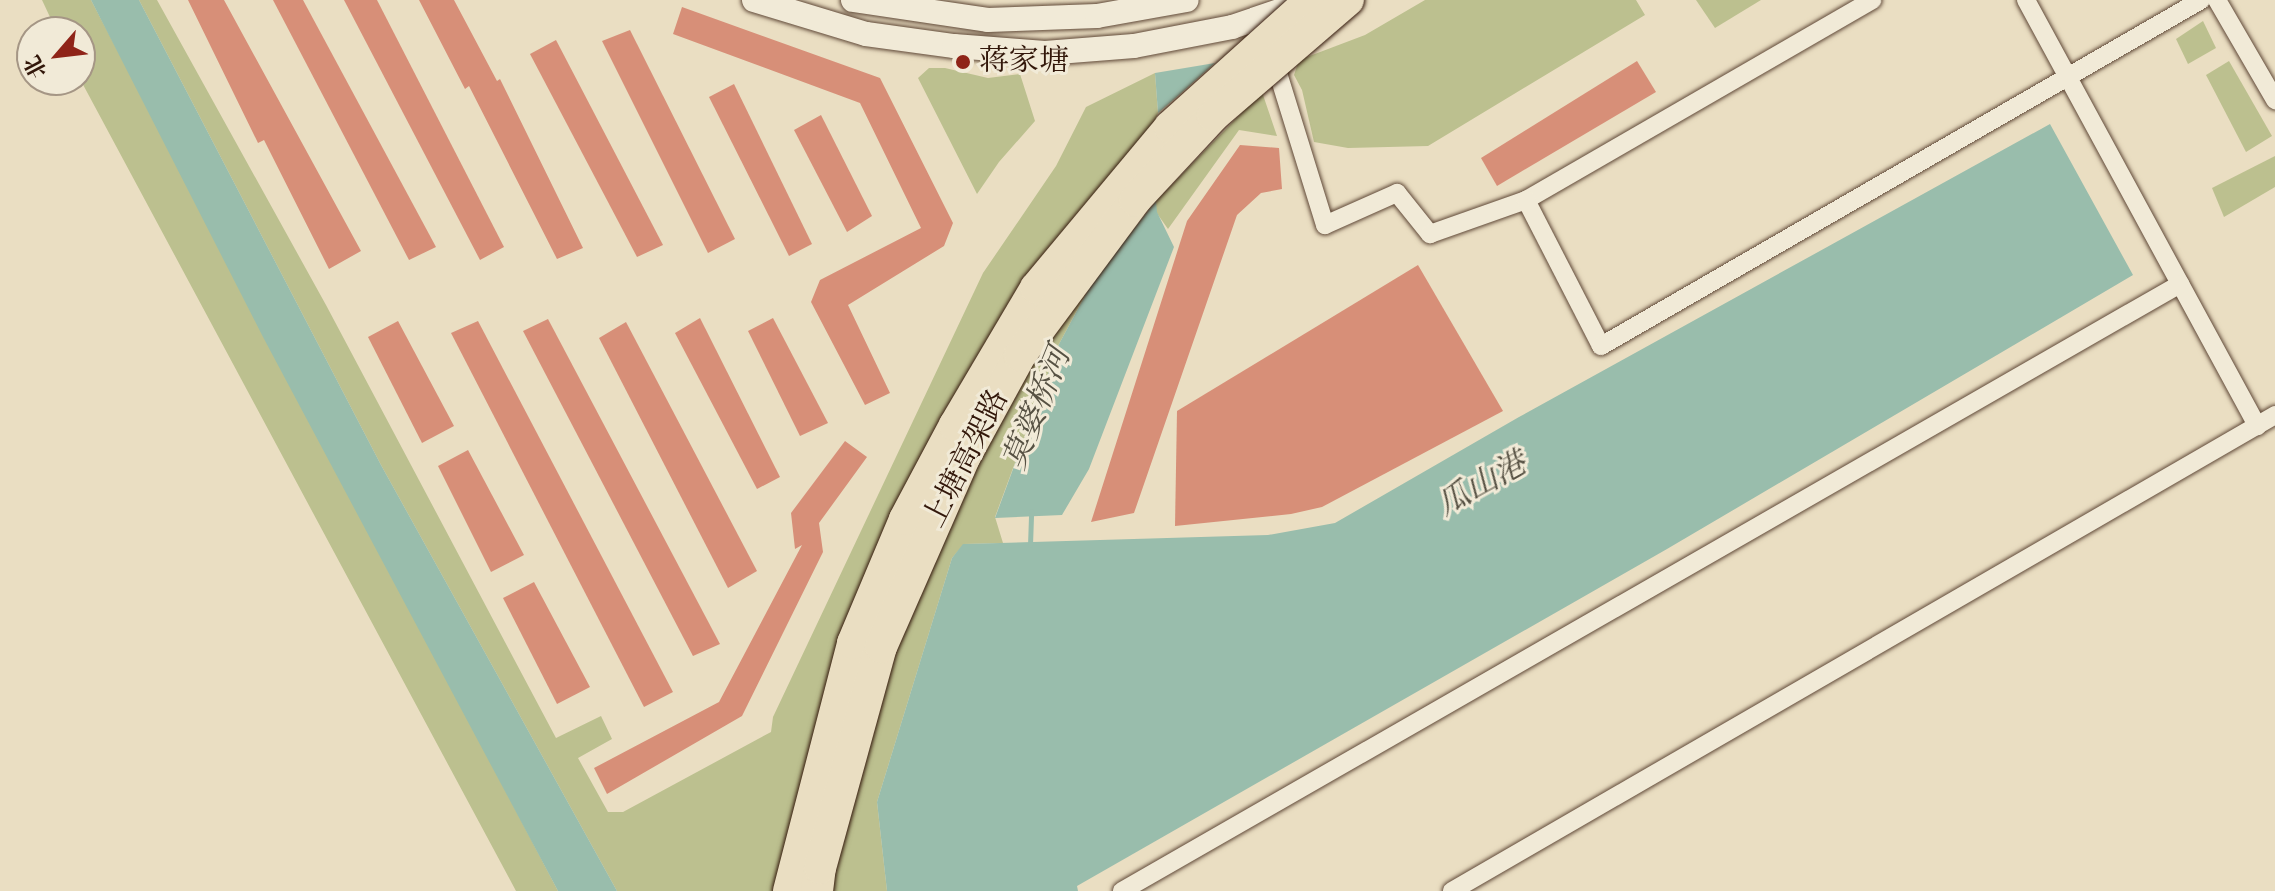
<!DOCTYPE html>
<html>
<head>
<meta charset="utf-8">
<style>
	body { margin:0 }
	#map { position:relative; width:2275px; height:891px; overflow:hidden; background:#eadec2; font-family:"IM FELL English","Noto Serif SC",serif }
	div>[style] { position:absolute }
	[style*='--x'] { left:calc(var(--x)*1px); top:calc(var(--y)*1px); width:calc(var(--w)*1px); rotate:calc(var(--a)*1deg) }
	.green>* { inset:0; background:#bcc08f }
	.water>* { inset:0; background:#99bdac }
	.stream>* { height:5px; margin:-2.5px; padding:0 2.5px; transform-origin:2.5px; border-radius:2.5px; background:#99bdac }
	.building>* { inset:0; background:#d78f78 }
	.roads { filter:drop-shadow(0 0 2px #604938) drop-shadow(0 0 2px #604938) }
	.street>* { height:18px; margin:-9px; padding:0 9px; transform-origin:9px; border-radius:9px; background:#f1ead7 }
	.secondary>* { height:24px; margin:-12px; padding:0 12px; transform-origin:12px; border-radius:12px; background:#f1ead7 }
	.bridges { filter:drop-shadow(0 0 2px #32170a) drop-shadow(0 0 2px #32170a) }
	.highway-bridge>* { height:32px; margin:-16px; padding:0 16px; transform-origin:16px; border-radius:16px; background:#eadec2 }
	.dots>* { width:22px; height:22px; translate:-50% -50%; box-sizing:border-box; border:4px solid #f1ead7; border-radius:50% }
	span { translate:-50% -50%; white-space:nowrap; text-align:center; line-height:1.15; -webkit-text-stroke:6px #f1ead7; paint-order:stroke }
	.poi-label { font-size:30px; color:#32170a }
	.left { translate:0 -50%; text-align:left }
	.street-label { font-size:30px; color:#32170a }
	.water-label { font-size:32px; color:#565143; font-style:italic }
	.north { position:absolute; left:16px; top:16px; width:80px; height:80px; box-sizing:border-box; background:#f1ead7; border:2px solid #a59685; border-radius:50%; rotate:242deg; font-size:22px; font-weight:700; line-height:32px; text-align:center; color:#32170a }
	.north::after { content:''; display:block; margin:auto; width:28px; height:36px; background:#8f2418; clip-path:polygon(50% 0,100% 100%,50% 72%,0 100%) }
</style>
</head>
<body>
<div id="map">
	<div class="green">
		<i style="clip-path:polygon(42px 0,91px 0,558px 891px,516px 891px,80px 79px,80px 32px,57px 32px)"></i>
		<i style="clip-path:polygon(139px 0,157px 0,326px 305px,556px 738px,601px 716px,612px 739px,578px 758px,608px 812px,623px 812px,771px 732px,773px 717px,983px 273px,1056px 166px,1086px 107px,1155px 73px,1158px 113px,1094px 279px,1059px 344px,995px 517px,1003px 543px,964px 544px,952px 558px,877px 802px,887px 891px,617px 891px,381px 465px)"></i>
		<i style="clip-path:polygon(1425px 0,1636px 0,1645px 15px,1428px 146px,1348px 148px,1314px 142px,1302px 90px,1294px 75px,1299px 60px,1365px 35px)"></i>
		<i style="clip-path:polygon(1696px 0,1761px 0,1715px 28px)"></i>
		<i style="clip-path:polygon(2203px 21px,2216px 48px,2188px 64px,2176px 39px)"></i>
		<i style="clip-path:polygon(2229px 61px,2272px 136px,2246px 152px,2206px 75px)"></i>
		<i style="clip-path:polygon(929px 68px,945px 68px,988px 78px,1020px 74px,1035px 121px,999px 162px,977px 194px,918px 78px)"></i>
		<i style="clip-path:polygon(1262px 92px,1277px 136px,1239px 130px,1168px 229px,1156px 212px,1156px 201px)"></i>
		<i style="clip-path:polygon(2275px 156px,2275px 187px,2224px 217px,2212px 188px)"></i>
	</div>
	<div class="water">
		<i style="clip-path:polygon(91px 0,139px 0,381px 465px,617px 891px,558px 891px,263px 337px)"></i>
		<i style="clip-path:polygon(1215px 63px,1179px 95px,1158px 113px,1155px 73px)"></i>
		<i style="clip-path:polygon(2050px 124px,2133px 275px,1667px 549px,1077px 886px,1078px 891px,887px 891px,877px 802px,952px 558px,963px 544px,1268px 535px,1335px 523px,1519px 417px)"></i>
		<i style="clip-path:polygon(1156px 201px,1157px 212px,1174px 247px,1089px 469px,1062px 515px,995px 518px,1059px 344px,1094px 279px)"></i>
	</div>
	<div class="stream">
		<i style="--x:1030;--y:545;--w:34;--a:-88"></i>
	</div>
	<div class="building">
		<i style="clip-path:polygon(188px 0,224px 0,361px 251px,329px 269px,264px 140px,258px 143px)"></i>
		<i style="clip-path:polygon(273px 0,303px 0,436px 247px,409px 260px)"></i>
		<i style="clip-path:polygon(344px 0,377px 0,504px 247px,480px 260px)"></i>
		<i style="clip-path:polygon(419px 0,454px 0,497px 81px,500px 79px,583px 248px,557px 259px,469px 86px,465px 89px)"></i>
		<i style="clip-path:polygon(682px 7px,880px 78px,953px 223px,944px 246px,848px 305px,890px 393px,865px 405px,811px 302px,820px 280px,921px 228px,860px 103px,673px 34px)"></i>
		<i style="clip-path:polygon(630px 30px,735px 239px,708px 253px,602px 41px)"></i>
		<i style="clip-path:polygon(556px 40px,663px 245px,637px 257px,530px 54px)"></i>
		<i style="clip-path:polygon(1637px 61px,1656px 92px,1497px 186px,1481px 158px)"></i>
		<i style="clip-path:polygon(734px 84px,812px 244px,789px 256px,709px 97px)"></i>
		<i style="clip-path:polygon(821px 115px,872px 216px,847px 232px,794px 130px)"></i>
		<i style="clip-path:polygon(1240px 145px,1279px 148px,1282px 189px,1261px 193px,1237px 215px,1134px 513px,1091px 522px,1187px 221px)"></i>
		<i style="clip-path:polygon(1418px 265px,1503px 411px,1322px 507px,1291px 514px,1175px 526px,1177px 411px)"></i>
		<i style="clip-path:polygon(700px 318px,780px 477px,757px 489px,675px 333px)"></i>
		<i style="clip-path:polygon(773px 318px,828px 423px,800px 436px,748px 331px)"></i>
		<i style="clip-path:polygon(548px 319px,720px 644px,693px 656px,523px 331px)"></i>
		<i style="clip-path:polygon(398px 321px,454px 426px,422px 443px,368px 337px)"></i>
		<i style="clip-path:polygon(478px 321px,673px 692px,644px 707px,451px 333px)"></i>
		<i style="clip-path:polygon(626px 322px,757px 571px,728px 588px,599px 338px)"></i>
		<i style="clip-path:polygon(845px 441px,867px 457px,819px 523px,823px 552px,742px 716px,607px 794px,594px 768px,719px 702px,802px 545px,795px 549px,791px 513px)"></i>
		<i style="clip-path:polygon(468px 450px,524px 555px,491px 572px,438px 466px)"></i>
		<i style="clip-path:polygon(534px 582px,590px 687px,557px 704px,503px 598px)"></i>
	</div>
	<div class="roads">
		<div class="street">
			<i style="--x:2026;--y:0;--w:485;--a:61.5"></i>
			<i style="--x:2217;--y:0;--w:116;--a:59.9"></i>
			<i style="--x:1273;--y:57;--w:176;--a:72.8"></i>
			<i style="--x:1325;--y:225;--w:79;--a:-24"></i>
			<i style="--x:1397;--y:193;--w:53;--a:51.2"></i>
			<i style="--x:1430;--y:234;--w:102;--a:-19.5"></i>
			<i style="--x:1526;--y:200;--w:400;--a:-30"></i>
			<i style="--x:1526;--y:200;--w:164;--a:62.8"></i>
			<i style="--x:1601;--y:346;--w:693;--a:-29.97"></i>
			<i style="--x:1122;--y:891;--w:1220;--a:-29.84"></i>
			<i style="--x:1452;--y:891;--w:951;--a:-30.04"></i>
		</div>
		<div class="secondary">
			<i style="--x:754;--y:0;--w:117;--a:16.9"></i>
			<i style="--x:866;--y:34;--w:89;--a:7.8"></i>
			<i style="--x:954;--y:46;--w:91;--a:4.4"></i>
			<i style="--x:1045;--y:53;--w:89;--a:-4.5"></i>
			<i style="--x:1134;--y:46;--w:100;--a:-11"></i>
			<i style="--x:1232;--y:27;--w:75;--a:-18.7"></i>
			<i style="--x:853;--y:0;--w:136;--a:8.4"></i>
			<i style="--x:988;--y:20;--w:109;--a:-2.1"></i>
			<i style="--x:1097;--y:16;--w:91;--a:-10.1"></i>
		</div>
	</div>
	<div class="bridges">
		<div class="highway-bridge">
			<i style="--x:789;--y:891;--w:256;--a:-75.5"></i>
			<i style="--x:853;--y:643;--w:134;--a:-67.2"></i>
			<i style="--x:905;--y:519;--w:106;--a:-62"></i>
			<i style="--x:955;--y:425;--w:159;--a:-59.4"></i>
			<i style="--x:1036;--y:288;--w:209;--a:-50.2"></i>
			<i style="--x:1170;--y:127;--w:190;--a:-42"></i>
			<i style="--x:817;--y:891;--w:23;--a:-83"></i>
			<i style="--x:820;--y:868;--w:229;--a:-74.6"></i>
			<i style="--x:881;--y:647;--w:209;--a:-66.3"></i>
			<i style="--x:965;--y:456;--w:115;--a:-61.4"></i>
			<i style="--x:1020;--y:355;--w:193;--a:-53.4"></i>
			<i style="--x:1135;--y:200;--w:115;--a:-47.1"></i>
			<i style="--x:1213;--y:116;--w:178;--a:-40.7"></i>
		</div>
	</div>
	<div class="dots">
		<i style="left:963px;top:62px;background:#8f2418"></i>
	</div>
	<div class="poi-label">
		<span class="left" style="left:979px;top:62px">蒋家塘</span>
	</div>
	<div class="street-label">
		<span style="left:967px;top:459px;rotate:-63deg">上塘高架路</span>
	</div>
	<div class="water-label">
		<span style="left:1039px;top:409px;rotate:-68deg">莫婆桥河</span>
		<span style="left:1483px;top:486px;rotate:-29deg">瓜山港</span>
	</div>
	<div class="north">北</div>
</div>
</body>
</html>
